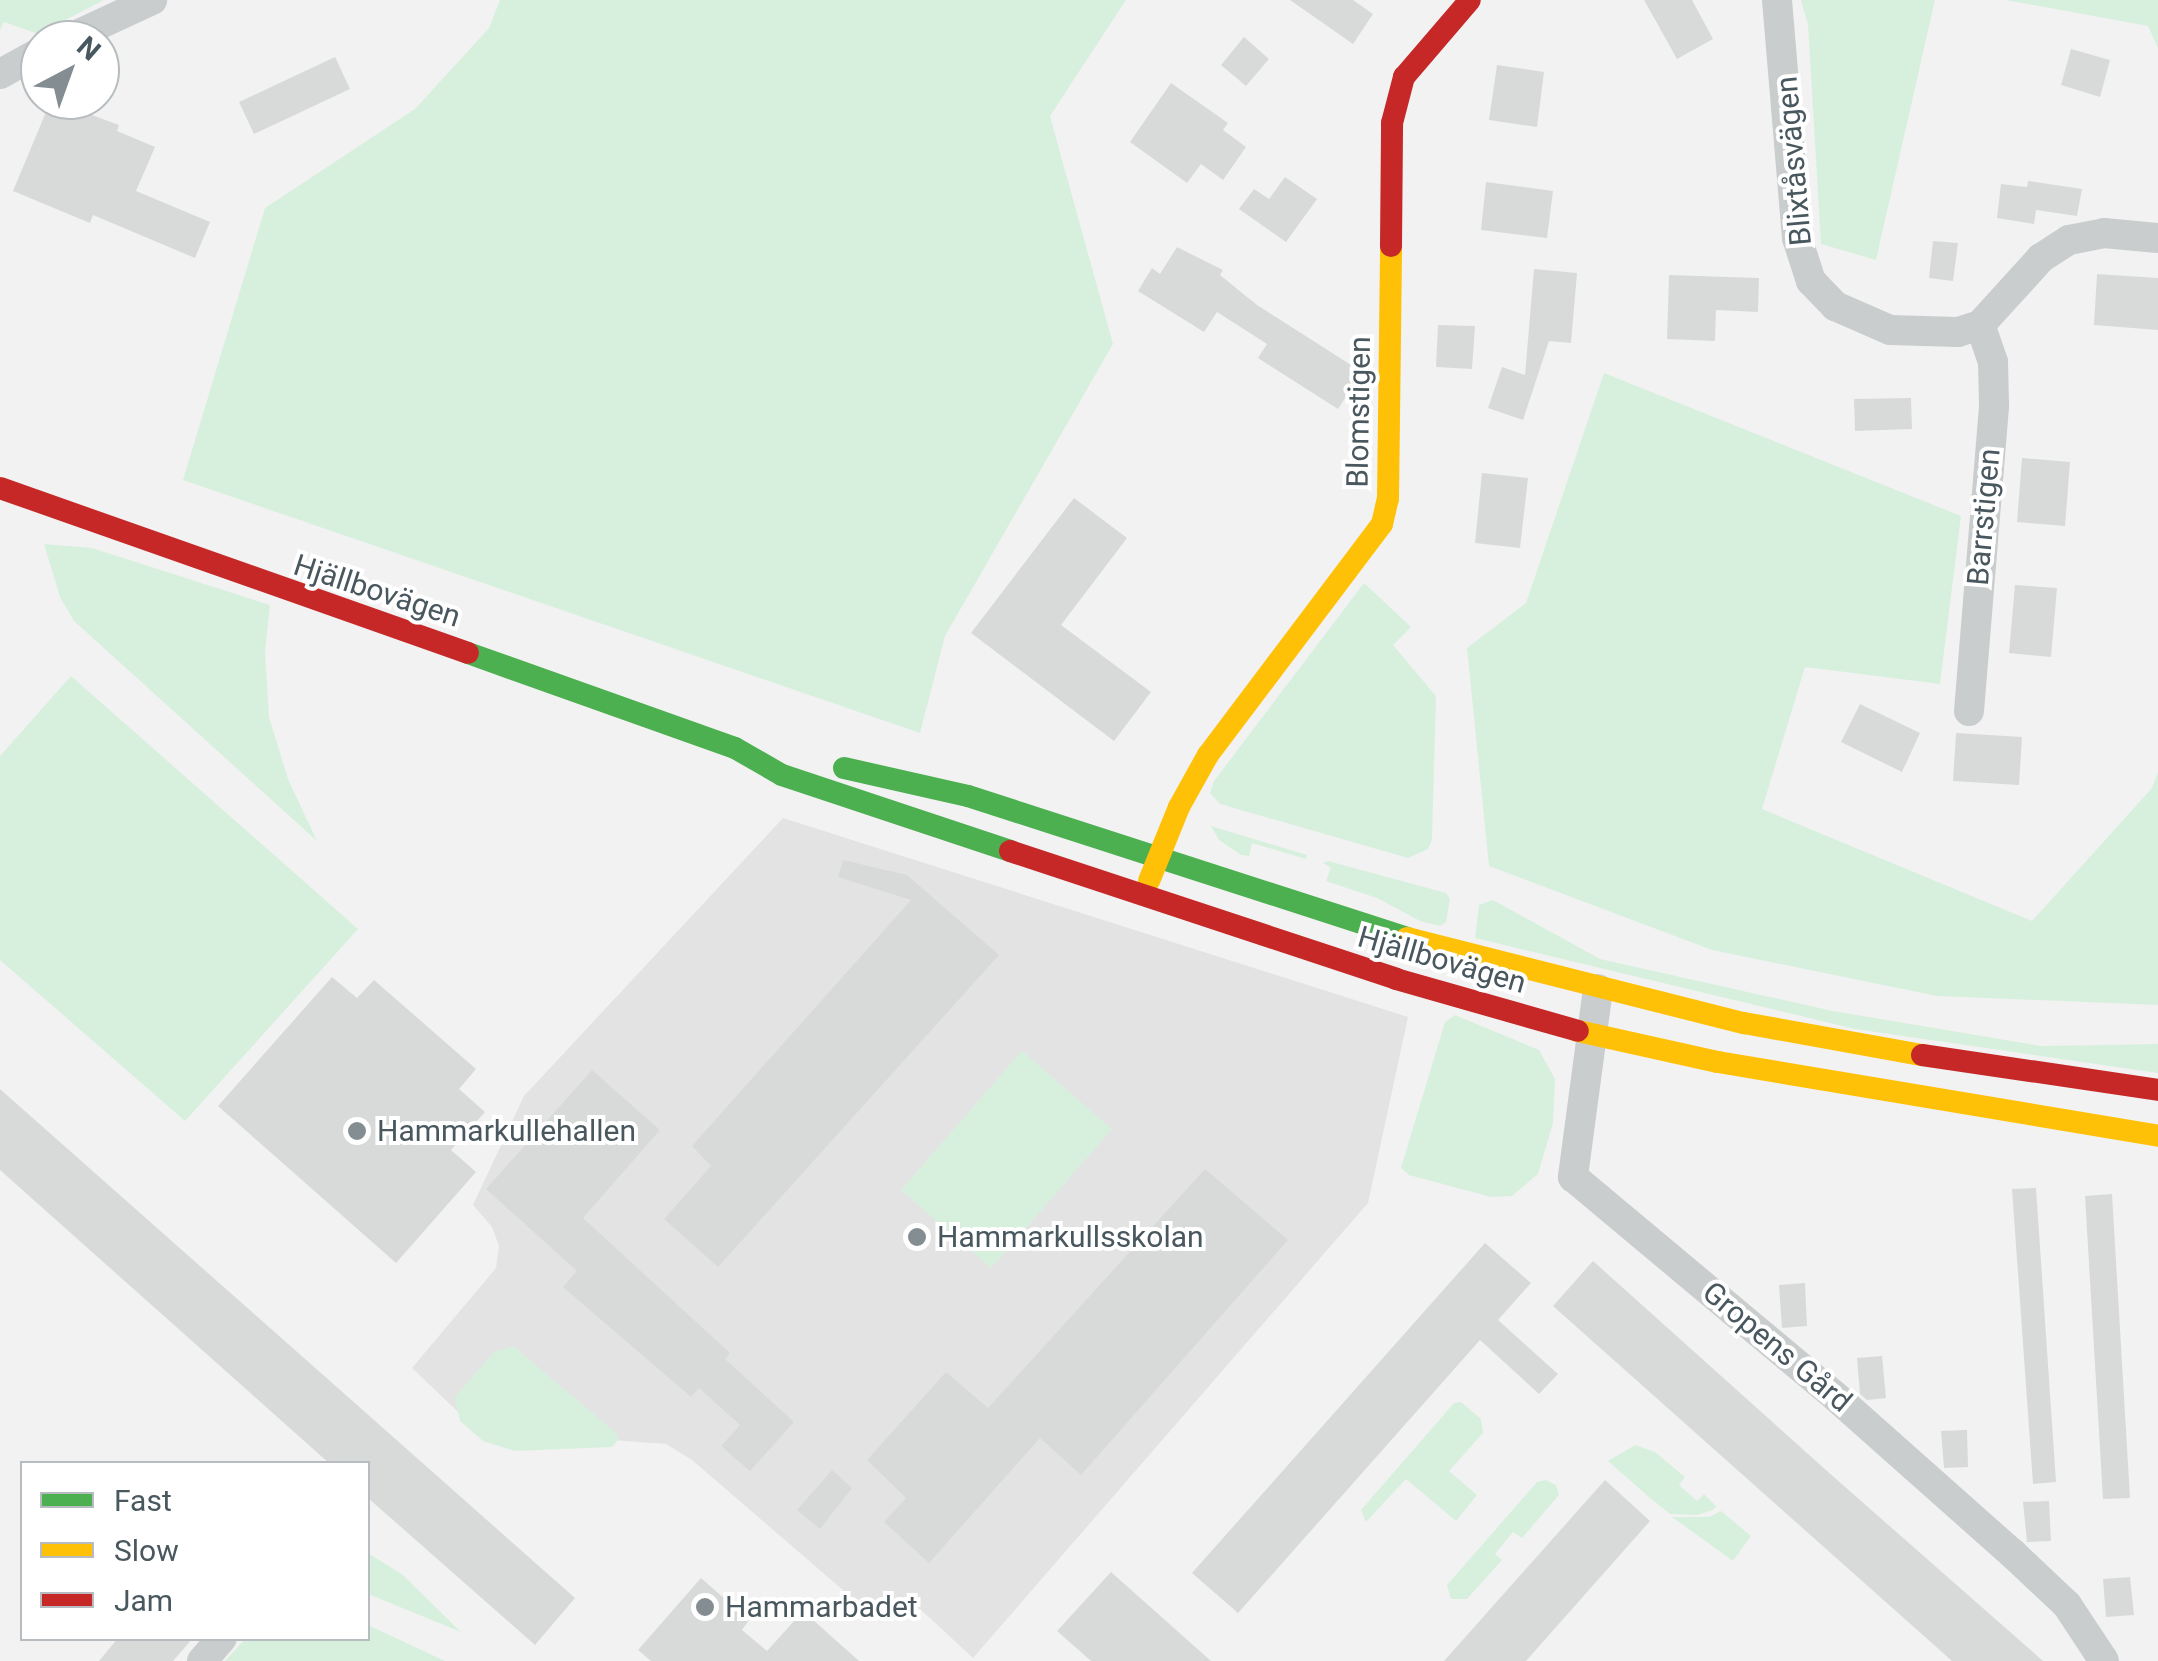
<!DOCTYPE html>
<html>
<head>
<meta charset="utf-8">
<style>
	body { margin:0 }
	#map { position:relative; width:2158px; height:1661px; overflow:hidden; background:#f2f2f2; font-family:Roboto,sans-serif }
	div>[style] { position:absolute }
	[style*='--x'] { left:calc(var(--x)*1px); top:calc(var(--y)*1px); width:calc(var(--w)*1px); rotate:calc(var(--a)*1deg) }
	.education>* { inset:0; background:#e4e3e4 }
	.green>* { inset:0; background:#d7f0de }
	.building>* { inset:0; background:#d8dada }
	.street>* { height:30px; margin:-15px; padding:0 15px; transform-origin:15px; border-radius:15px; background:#c9cdce }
	.fast>* { height:22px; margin:-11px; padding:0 11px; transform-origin:11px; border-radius:11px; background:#4caf50 }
	.slow>* { height:22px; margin:-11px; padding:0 11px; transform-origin:11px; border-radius:11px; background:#ffc107 }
	.jam>* { height:22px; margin:-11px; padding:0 11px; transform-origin:11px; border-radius:11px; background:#c62828 }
	.dots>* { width:28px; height:28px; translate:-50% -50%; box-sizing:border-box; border:5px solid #fff; border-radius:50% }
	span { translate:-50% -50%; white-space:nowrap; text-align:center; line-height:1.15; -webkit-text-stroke:8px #fff; paint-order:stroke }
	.street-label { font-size:30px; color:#49575e }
	.poi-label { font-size:30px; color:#49575e }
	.left { translate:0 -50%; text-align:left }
	.legend { position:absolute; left:20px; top:1461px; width:350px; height:180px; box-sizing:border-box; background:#fff; border:2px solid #b6bcbf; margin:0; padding:12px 18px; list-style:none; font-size:30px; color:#49575e }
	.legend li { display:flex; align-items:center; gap:20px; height:50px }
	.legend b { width:50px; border:2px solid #b6bcbf }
	.north { position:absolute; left:20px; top:20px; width:100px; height:100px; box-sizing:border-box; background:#fff; border:2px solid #b6bcbf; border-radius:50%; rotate:41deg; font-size:28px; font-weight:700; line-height:40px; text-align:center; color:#49575e }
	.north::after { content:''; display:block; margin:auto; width:35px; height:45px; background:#848d92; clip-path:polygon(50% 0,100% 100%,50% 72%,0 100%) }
</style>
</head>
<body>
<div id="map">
	<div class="education">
		<i style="clip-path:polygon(783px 818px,1408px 1017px,1368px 1203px,973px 1658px,906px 1596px,880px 1622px,692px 1460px,666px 1444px,477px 1430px,412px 1368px,496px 1268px,499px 1246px,492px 1227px,473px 1205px,524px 1096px)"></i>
	</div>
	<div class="green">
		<i style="clip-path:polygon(0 0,104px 0,38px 34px,4px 22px,0 30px)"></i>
		<i style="clip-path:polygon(500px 0,1126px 0,1050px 116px,1113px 344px,945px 636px,920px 733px,183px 480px,265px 208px,415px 109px,489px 28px)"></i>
		<i style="clip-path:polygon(1801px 0,1935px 0,1876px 260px,1821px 244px,1808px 25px)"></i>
		<i style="clip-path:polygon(2006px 0,2158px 0,2158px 48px,2148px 26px)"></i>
		<i style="clip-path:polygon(1604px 373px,1961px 516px,1940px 684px,1805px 667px,1762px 809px,2032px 921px,2152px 788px,2158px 772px,2158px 1005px,1937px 996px,1712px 950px,1489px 866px,1467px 648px,1526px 603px)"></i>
		<i style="clip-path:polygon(44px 544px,92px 548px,270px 605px,265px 652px,269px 717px,288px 779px,317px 841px,74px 621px,60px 597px)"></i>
		<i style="clip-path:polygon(1364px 583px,1411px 627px,1393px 645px,1436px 696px,1432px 840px,1428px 849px,1408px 858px,1220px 804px,1210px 793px,1214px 781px)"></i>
		<i style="clip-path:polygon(71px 676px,358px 929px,185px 1121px,0 960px,0 756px)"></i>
		<i style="clip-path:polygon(1211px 826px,1307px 855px,1306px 859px,1252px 843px,1249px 856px,1241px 855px,1219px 840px)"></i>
		<i style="clip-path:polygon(1328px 861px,1446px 893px,1450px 899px,1446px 922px,1440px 926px,1420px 921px,1377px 898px,1326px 881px,1331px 868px,1323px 863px)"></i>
		<i style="clip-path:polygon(1493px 900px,1600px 959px,1833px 1011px,2041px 1046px,2158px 1044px,2158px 1073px,1855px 1029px,1475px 938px,1479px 905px)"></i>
		<i style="clip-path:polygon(1455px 1015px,1539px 1050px,1555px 1079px,1553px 1123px,1538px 1174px,1512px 1196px,1491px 1197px,1409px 1175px,1401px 1168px,1445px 1022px)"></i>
		<i style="clip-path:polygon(1022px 1051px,1112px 1129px,991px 1268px,901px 1190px)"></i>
		<i style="clip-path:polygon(513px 1346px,616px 1433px,618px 1440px,612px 1447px,515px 1451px,483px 1441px,460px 1421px,455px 1397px,494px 1352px)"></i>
		<i style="clip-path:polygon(1461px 1402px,1481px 1419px,1483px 1433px,1449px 1471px,1477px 1495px,1456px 1521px,1406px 1479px,1366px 1522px,1361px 1510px,1454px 1403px)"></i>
		<i style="clip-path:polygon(1635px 1445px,1655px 1452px,1685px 1477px,1679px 1485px,1697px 1501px,1704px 1494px,1716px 1506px,1713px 1510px,1697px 1515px,1670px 1514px,1650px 1498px,1608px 1461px)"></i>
		<i style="clip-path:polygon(1546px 1480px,1556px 1485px,1559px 1495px,1522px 1538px,1513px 1532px,1495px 1554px,1502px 1560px,1467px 1599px,1451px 1599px,1447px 1585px,1537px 1482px)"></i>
		<i style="clip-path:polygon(1721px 1511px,1751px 1536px,1733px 1561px,1672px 1517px,1709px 1517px)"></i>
		<i style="clip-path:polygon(368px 1553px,403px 1575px,461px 1632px,368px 1594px)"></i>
		<i style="clip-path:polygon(368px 1625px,445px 1661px,225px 1661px,245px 1639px,368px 1638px)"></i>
	</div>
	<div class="building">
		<i style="clip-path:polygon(1290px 0,1353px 0,1373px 14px,1353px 44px)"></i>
		<i style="clip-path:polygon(1644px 0,1692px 0,1713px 39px,1677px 59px)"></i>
		<i style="clip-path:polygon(1244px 37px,1269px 59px,1246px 86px,1221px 65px)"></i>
		<i style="clip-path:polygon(2071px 49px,2110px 60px,2100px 97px,2061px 85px)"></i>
		<i style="clip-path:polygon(335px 57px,350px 89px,254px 134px,239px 102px)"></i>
		<i style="clip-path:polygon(1497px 65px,1544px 72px,1537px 127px,1489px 120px)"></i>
		<i style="clip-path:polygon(1171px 83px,1228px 123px,1223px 130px,1246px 147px,1223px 180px,1201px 164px,1187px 183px,1130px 142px)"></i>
		<i style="clip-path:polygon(51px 100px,119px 125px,117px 131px,155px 147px,136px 191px,210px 222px,195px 258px,93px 215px,90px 223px,13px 191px)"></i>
		<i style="clip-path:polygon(1285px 177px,1317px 199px,1286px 242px,1239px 209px,1254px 189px,1269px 199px)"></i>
		<i style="clip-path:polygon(2028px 181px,2082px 189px,2077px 216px,2036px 210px,2034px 224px,1997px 218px,2001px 184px,2027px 187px)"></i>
		<i style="clip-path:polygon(1486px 182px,1553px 191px,1547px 238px,1481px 230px)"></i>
		<i style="clip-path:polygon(1933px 241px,1958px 243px,1953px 281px,1929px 278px)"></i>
		<i style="clip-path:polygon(1177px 247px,1223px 270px,1220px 275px,1257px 305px,1362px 372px,1338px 409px,1258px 358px,1267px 344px,1217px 312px,1204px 332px,1138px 291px,1152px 268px,1160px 274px)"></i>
		<i style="clip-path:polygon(1534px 269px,1577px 273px,1571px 343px,1549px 341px,1523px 420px,1488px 408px,1502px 367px,1525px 375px)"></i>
		<i style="clip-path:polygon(2097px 274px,2158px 278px,2158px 330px,2094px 325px)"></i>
		<i style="clip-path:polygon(1669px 275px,1759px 278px,1758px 312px,1716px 310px,1715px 341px,1667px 339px)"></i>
		<i style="clip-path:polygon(1438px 325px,1475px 326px,1472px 369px,1436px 367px)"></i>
		<i style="clip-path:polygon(1911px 398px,1912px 429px,1855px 431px,1854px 399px)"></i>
		<i style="clip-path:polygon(2022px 458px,2070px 462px,2065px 526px,2017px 522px)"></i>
		<i style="clip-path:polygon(1482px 473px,1528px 478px,1520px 548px,1475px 543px)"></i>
		<i style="clip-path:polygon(1074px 498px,1127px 538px,1061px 625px,1151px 692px,1114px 741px,971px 633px)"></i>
		<i style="clip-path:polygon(2015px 585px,2057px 588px,2051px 657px,2009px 653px)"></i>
		<i style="clip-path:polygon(1860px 704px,1920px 733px,1902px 772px,1841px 742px)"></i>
		<i style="clip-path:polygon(1956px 733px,2022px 737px,2019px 785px,1953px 781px)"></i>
		<i style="clip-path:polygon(843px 860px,907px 875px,999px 955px,718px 1267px,664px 1219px,711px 1166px,692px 1146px,911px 900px,838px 877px)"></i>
		<i style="clip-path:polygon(332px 977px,357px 998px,374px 980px,476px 1069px,459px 1089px,485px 1112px,451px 1150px,476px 1172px,396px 1263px,218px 1106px)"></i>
		<i style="clip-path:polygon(592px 1070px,660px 1130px,583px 1218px,730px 1353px,725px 1359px,794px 1422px,750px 1471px,721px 1446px,740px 1425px,699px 1388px,691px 1397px,563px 1287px,577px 1271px,486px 1189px)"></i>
		<i style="clip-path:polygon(0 1089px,575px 1598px,535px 1645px,368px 1498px,368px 1464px,330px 1464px,0 1170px)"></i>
		<i style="clip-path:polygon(1205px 1169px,1288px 1240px,1081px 1475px,1040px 1438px,929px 1563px,884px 1522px,906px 1498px,867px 1460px,946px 1372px,988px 1408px)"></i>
		<i style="clip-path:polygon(2036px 1188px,2056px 1482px,2033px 1484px,2012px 1189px)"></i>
		<i style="clip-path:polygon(2112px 1194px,2130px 1498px,2103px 1499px,2085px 1196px)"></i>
		<i style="clip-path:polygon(1485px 1243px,1531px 1283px,1498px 1320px,1558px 1374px,1539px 1394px,1480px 1340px,1238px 1613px,1192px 1573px)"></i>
		<i style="clip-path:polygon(1593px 1261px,1827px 1471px,2043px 1661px,1952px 1661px,1553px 1306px)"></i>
		<i style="clip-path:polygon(1805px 1283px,1807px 1326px,1782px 1328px,1779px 1285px)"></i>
		<i style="clip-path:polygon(1882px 1356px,1886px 1398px,1867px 1400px,1860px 1394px,1857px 1358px)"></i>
		<i style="clip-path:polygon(1967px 1430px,1968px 1467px,1944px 1468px,1941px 1431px)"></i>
		<i style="clip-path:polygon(832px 1470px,852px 1488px,820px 1529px,797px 1510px)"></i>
		<i style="clip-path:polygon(1605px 1480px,1650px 1521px,1526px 1661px,1444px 1661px)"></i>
		<i style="clip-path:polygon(2049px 1501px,2051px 1541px,2027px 1542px,2023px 1502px)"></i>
		<i style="clip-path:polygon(1111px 1572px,1211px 1661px,1091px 1661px,1057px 1631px)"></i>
		<i style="clip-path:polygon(2130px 1577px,2134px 1615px,2106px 1617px,2103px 1579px)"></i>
		<i style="clip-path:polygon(701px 1578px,749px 1620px,742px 1630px,767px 1651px,803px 1611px,859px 1661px,651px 1661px,638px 1650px)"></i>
		<i style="clip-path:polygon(118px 1638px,193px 1638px,173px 1661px,99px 1661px)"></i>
	</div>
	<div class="street">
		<i style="--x:1777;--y:0;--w:239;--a:85.2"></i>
		<i style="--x:1797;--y:238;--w:45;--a:72"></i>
		<i style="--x:1811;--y:281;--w:35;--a:46"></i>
		<i style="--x:1835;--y:306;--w:60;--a:23.6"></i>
		<i style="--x:1890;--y:330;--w:68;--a:1.7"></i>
		<i style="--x:1958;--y:332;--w:23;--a:-18"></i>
		<i style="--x:1980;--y:325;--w:91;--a:-47.7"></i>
		<i style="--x:2041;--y:258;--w:33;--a:-33"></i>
		<i style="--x:2069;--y:240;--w:36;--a:-11"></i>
		<i style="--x:2104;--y:233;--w:54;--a:5.3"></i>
		<i style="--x:66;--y:40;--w:95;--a:-24.9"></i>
		<i style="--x:0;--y:74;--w:46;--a:-28.8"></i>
		<i style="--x:1969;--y:711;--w:307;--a:-85.3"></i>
		<i style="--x:1994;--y:405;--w:43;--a:-91.3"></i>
		<i style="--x:1993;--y:362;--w:39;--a:-109"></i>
		<i style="--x:1598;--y:989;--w:190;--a:97.6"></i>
		<i style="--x:1573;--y:1177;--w:343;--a:39.9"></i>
		<i style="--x:1836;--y:1397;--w:235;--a:41.6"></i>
		<i style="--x:2012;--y:1553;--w:76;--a:43.4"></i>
		<i style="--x:2067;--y:1605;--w:67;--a:56.5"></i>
		<i style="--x:202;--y:1661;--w:30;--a:-49"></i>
	</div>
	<div class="fast">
		<i style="--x:468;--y:653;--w:283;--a:19.6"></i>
		<i style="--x:735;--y:748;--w:54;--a:29.9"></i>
		<i style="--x:782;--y:775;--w:240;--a:18.4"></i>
		<i style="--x:844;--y:768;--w:127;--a:12.7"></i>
		<i style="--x:968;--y:796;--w:461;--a:17.9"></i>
	</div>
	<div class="slow">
		<i style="--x:1149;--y:881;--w:80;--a:-67.9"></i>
		<i style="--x:1179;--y:807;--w:60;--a:-60.9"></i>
		<i style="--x:1208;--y:755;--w:289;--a:-53"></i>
		<i style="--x:1382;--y:524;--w:26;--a:-77"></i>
		<i style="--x:1388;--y:499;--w:253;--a:-89.3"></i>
		<i style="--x:1407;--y:938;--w:348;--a:14.2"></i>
		<i style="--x:1744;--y:1023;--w:181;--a:10.2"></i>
		<i style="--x:1578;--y:1031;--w:143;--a:12.5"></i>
		<i style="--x:1718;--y:1062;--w:446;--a:9.5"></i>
	</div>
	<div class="jam">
		<i style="--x:1391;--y:246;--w:123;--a:-89.5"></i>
		<i style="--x:1392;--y:123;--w:48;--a:-75.4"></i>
		<i style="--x:1404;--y:77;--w:101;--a:-49.4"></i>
		<i style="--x:0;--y:488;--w:496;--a:19.4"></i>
		<i style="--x:1010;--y:851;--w:407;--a:18.3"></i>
		<i style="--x:1396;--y:979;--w:189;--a:15.9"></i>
		<i style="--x:1922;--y:1055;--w:239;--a:8.4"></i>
	</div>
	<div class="dots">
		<i style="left:357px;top:1131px;background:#848d92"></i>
		<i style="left:917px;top:1237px;background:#848d92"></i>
		<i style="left:705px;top:1607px;background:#848d92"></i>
	</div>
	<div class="street-label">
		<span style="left:1794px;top:161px;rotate:-95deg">Blixtåsvägen</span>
		<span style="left:1359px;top:412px;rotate:-89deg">Blomstigen</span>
		<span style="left:1984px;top:517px;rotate:-85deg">Barrstigen</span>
		<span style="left:377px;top:591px;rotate:18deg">Hjällbovägen</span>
		<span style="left:1442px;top:960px;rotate:16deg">Hjällbovägen</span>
		<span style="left:1777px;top:1347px;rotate:40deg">Gropens Gård</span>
	</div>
	<div class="poi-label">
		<span class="left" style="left:377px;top:1131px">Hammarkullehallen</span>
		<span class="left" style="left:937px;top:1237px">Hammarkullsskolan</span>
		<span class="left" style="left:725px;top:1607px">Hammarbadet</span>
	</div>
	<ul class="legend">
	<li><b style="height:12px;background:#4caf50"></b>Fast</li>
	<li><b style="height:12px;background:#ffc107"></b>Slow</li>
	<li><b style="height:12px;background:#c62828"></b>Jam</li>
	</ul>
	<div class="north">N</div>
</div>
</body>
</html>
